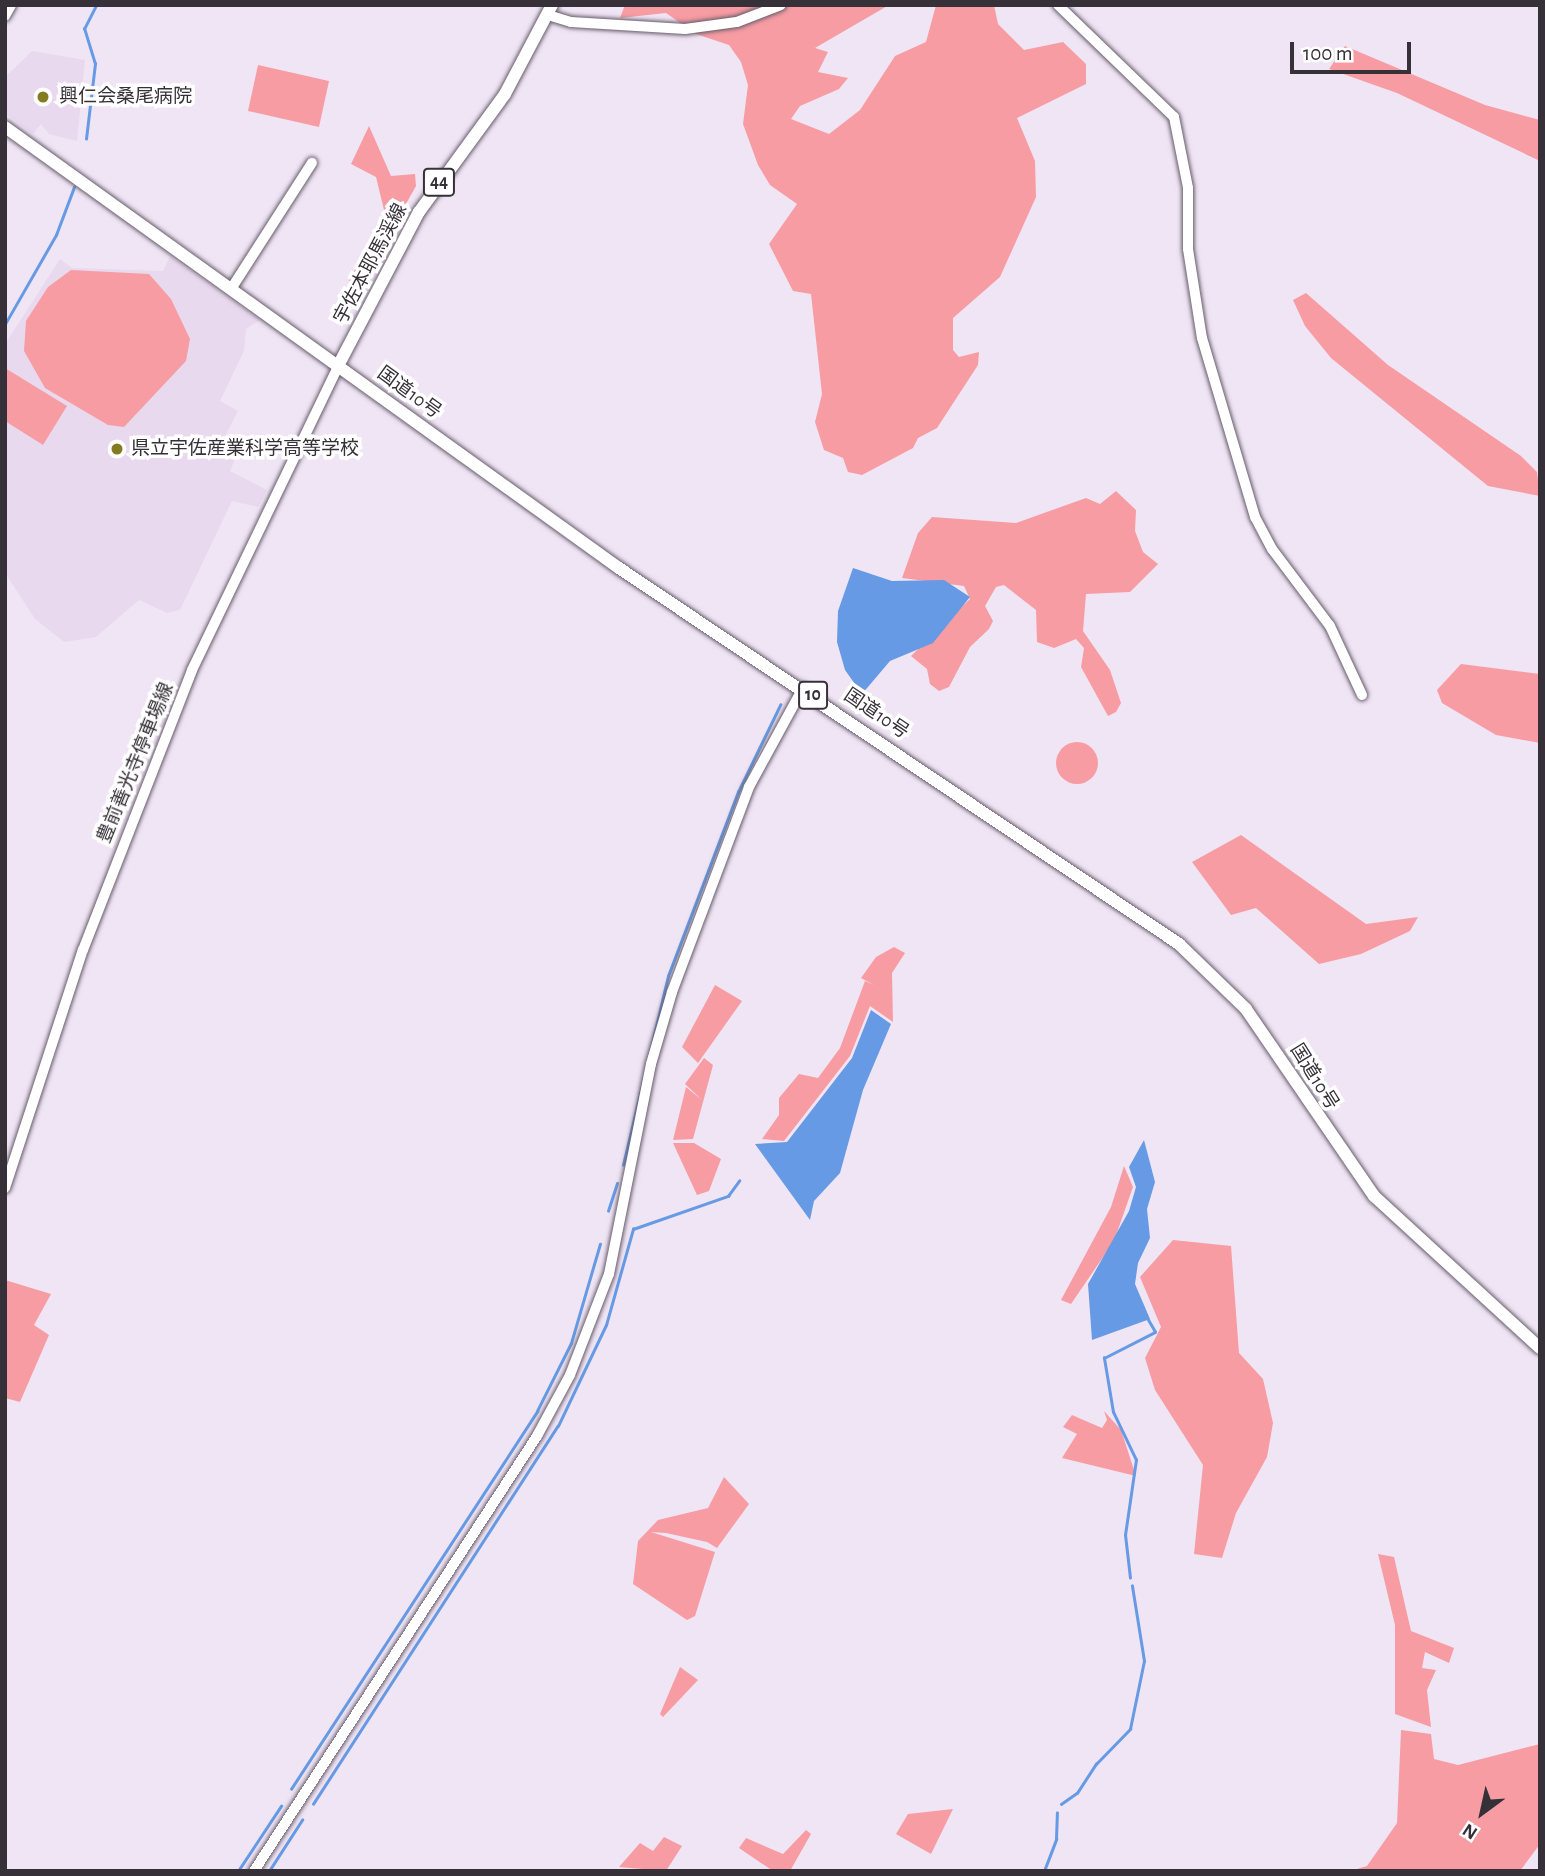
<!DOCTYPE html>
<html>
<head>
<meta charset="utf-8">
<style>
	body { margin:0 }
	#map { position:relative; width:1545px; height:1876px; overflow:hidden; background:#f0e5f5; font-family:"Alegreya Sans","Noto Sans JP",sans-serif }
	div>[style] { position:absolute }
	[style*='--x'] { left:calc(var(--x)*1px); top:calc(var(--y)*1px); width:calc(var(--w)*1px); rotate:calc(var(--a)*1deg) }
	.built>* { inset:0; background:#e9d9ef }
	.green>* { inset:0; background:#f79ca3 }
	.round { border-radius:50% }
	.water>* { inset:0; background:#669ae4 }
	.stream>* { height:2.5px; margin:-1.25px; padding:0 1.25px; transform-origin:1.25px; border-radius:1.25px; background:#669ae4 }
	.roads { filter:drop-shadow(0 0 2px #665c6a) drop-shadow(0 0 2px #665c6a) }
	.tertiary>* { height:10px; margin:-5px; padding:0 5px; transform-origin:5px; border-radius:5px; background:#fff }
	.secondary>* { height:10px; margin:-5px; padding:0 5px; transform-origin:5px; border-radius:5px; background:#fff }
	.primary>* { height:12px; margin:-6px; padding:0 6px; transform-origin:6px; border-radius:6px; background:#fff }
	.trunk>* { height:12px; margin:-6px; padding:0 6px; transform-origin:6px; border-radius:6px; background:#fff }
	.dots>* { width:19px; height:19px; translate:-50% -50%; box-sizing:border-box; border:4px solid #fff; border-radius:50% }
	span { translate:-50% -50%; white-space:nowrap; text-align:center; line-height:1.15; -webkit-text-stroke:7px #fff; paint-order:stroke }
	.shield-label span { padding:2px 5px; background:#fff; border:2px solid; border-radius:5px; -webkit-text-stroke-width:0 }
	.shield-label { font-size:18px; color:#363138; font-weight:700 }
	.poi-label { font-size:19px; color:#363138 }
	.left { translate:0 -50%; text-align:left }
	.street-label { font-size:19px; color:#363138 }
	.frame { position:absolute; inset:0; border:7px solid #363138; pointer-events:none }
	.north { position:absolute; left:1447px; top:1778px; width:70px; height:70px; -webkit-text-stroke:5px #fff; paint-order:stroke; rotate:213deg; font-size:19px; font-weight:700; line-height:28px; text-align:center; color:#363138 }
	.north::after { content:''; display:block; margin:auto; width:24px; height:32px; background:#363138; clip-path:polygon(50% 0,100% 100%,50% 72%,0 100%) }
	.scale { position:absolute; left:1290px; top:42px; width:121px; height:32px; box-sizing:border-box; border:4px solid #363138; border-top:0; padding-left:9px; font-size:21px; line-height:24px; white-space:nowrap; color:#363138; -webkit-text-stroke:5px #fff; paint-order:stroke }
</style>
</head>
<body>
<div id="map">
	<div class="built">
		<i style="clip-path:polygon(32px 51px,85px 60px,77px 141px,49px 134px,41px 124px,33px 134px,5px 113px,5px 77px)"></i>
		<i style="clip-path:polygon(170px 256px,260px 320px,246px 329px,244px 351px,220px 401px,238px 411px,221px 444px,237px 454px,230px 471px,267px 490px,258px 507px,232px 501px,180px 610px,167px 613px,139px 600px,96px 637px,64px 642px,35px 619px,5px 573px,5px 344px,60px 259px,72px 268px,163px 271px)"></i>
	</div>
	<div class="green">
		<i style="clip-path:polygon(625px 5px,889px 5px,815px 48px,828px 52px,818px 72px,848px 78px,839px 89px,800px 106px,791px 119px,829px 134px,860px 110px,895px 56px,926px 42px,936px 5px,994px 5px,998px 24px,1024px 50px,1063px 42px,1086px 64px,1086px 84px,1017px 118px,1035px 161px,1036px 197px,1000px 277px,953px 318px,953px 350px,959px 357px,979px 352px,978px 365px,937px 428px,918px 438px,913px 448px,862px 475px,848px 472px,843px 458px,824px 450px,815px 422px,822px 394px,811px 294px,793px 291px,769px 244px,797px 204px,770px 185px,758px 165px,743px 124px,748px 85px,741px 62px,729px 45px,696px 34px,666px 13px,620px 18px)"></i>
		<i style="clip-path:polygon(1345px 46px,1485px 105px,1540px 120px,1540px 161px,1397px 93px,1329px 69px)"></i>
		<i style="clip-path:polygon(258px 65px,329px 81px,319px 127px,248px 111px)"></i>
		<i style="clip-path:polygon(369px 126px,391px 176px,415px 174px,416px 186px,360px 286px,349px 281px,385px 214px,376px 177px,351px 164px)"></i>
		<i style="clip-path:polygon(71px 270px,149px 274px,171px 299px,190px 339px,186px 361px,124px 427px,108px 425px,45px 388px,24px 351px,26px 321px,48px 287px)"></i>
		<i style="clip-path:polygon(1306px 293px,1388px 365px,1521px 456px,1537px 472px,1540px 496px,1488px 486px,1331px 358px,1305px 326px,1293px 300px)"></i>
		<i style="clip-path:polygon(5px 368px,67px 406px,43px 445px,5px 421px)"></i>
		<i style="clip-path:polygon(1116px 491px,1136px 510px,1135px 531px,1143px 552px,1158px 564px,1130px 592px,1086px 594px,1083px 631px,1110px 670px,1121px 703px,1116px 712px,1108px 716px,1081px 667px,1084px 648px,1076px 639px,1054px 648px,1037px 642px,1036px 610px,1004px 585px,996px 587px,985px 606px,993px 621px,989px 629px,970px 647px,949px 687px,939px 691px,930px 684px,927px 669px,911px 656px,970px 599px,964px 586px,902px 578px,918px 533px,932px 517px,1016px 523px,1086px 498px,1100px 504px)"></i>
		<i style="clip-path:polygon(1461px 664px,1540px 674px,1540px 743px,1496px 735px,1442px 703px,1437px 690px)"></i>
		<i class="round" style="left:1056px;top:742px;width:42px;height:42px"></i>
		<i style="clip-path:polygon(1241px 835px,1366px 924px,1418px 917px,1410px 931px,1361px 954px,1319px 964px,1256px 908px,1231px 915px,1192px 862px)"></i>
		<i style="clip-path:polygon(894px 947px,905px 953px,892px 973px,893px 1022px,870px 1006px,850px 1056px,784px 1141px,762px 1139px,779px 1115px,779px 1098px,799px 1074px,818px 1078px,840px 1048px,865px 981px,874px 985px,861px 978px,876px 957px)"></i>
		<i style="clip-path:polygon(715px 985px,742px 1001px,698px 1063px,682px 1047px)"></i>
		<i style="clip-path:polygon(704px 1058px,713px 1065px,693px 1139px,673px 1140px,686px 1087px,702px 1100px,685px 1084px)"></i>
		<i style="clip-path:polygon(673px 1143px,694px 1143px,721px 1159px,709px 1191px,697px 1195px)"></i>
		<i style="clip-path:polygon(1124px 1166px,1133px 1187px,1114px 1241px,1071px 1304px,1061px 1300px,1111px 1207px)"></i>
		<i style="clip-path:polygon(1173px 1240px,1231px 1246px,1239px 1353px,1263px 1379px,1273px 1423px,1267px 1457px,1236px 1513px,1222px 1558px,1194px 1554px,1203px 1465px,1155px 1390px,1145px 1358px,1161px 1327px,1140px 1277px)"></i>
		<i style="clip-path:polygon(5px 1280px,51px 1294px,34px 1325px,49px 1335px,20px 1402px,5px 1398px)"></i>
		<i style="clip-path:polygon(1104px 1411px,1121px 1430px,1136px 1476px,1062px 1458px,1077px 1434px,1063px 1427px,1072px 1415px,1102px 1428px,1107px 1420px)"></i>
		<i style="clip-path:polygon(724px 1477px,749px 1504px,717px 1548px,707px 1542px,666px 1533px,651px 1532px,715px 1552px,695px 1616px,687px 1620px,633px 1584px,638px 1541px,658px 1520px,708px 1508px)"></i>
		<i style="clip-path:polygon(1378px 1554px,1394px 1557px,1411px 1631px,1454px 1648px,1449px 1663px,1425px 1652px,1422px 1668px,1436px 1670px,1427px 1690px,1431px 1727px,1395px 1714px,1395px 1625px)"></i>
		<i style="clip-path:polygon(680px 1667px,698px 1680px,663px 1717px,660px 1714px)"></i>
		<i style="clip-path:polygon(1401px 1730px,1431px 1734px,1434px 1759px,1458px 1765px,1540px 1744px,1540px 1844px,1520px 1871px,1350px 1871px,1367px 1866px,1397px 1823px)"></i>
		<i style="clip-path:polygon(953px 1809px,931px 1854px,896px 1834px,908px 1814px)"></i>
		<i style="clip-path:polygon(806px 1830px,811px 1834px,790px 1871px,773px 1871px,739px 1848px,746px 1838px,783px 1854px)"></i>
		<i style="clip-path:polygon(664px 1837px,682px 1846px,666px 1871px,619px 1867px,640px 1843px,653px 1851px)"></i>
	</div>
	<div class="water">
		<i style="clip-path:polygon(853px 568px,892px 581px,944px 580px,970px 597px,933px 643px,890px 661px,862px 694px,845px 670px,837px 642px,838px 611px)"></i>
		<i style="clip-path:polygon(871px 1010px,891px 1024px,863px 1090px,840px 1173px,814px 1201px,810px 1220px,755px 1144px,787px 1142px,852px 1058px)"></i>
		<i style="clip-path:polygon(1144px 1140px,1155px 1182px,1147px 1209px,1150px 1238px,1138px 1263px,1135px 1284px,1150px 1319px,1092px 1340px,1088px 1284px,1129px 1211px,1136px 1187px,1129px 1167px)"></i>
	</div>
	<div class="stream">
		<i style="--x:86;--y:139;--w:76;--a:-83.2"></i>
		<i style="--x:95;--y:64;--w:37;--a:-107"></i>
		<i style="--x:84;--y:29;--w:27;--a:-63"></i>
		<i style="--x:5;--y:324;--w:103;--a:-60.2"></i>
		<i style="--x:56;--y:235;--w:51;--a:-69.4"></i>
		<i style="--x:623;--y:1165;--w:194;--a:-76.6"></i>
		<i style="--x:668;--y:976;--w:197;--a:-69.2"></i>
		<i style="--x:738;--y:792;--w:97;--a:-64.2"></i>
		<i style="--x:608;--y:1211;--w:29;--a:-72"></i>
		<i style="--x:1130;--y:1578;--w:43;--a:-96.6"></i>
		<i style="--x:1125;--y:1535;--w:76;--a:-81.7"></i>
		<i style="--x:1136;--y:1460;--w:53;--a:-115.6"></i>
		<i style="--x:1113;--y:1412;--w:55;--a:-99.5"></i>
		<i style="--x:1104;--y:1358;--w:57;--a:-27"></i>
		<i style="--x:1155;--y:1332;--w:14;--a:-120"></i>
		<i style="--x:291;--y:1789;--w:451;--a:-56.9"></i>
		<i style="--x:537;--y:1411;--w:76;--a:-63.4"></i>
		<i style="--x:571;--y:1343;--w:103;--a:-73.7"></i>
		<i style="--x:313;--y:1804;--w:450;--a:-57.1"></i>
		<i style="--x:558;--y:1426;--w:112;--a:-64.6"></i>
		<i style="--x:606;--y:1325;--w:100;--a:-74.3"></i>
		<i style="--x:633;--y:1229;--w:101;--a:-19.2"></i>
		<i style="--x:728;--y:1196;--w:19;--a:-54"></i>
		<i style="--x:1061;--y:1804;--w:19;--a:-35"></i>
		<i style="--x:1077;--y:1793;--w:35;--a:-57"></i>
		<i style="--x:1096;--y:1764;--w:49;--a:-45.8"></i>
		<i style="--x:1130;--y:1729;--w:69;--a:-78.4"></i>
		<i style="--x:1144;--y:1661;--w:76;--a:-99.1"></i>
		<i style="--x:238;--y:1871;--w:78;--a:-56.5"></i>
		<i style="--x:269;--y:1871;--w:61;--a:-57.1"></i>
		<i style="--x:1044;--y:1871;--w:34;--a:-69"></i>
		<i style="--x:1056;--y:1839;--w:26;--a:-88"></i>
	</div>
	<div class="roads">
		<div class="tertiary">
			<i style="--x:1058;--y:5;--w:161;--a:44"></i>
			<i style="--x:1174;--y:117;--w:72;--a:78.8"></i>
			<i style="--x:1188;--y:188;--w:61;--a:90"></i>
			<i style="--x:1188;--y:249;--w:90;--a:81.1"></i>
			<i style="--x:1202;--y:338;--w:187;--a:73.5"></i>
			<i style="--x:1255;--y:517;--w:36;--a:62"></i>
			<i style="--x:1272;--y:549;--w:96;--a:53"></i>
			<i style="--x:1330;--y:626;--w:76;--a:65.1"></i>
			<i style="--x:548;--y:15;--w:24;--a:17"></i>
			<i style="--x:571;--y:22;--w:114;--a:3.5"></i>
			<i style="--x:685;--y:29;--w:52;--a:-7.7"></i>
			<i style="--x:737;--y:22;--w:47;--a:-21.1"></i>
			<i style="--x:5;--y:16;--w:13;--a:-61"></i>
			<i style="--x:231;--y:289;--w:150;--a:-57.3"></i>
			<i style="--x:254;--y:1871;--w:519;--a:-56.95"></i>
			<i style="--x:537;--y:1436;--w:69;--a:-61.6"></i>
			<i style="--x:570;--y:1375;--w:108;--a:-68.9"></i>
			<i style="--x:609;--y:1274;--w:214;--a:-78.7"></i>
			<i style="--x:651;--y:1064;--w:75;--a:-73.7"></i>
			<i style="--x:672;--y:992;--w:219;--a:-69.4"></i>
			<i style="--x:749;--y:787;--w:113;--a:-61.4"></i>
		</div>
		<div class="secondary">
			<i style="--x:5;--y:1188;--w:250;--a:-71.9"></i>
			<i style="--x:83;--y:950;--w:300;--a:-68.7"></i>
			<i style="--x:192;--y:670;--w:337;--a:-64.3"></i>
		</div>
		<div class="primary">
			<i style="--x:338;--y:366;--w:174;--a:-62.3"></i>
			<i style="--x:419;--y:212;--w:146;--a:-53.9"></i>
			<i style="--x:505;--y:94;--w:101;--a:-62.2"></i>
		</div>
		<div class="trunk">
			<i style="--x:5;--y:127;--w:756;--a:35.69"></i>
			<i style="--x:619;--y:568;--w:675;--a:33.88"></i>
			<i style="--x:1179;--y:944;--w:93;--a:44.1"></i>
			<i style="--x:1246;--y:1009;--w:227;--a:55.6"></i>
			<i style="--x:1374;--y:1196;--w:225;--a:42.5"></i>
		</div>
	</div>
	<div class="dots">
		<i style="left:43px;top:97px;background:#847b21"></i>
		<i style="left:117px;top:449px;background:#847b21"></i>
	</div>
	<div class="shield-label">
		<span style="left:439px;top:182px">44</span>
		<span style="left:813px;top:695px">10</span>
	</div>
	<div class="poi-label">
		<span class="left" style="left:59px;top:97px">興仁会桑尾病院</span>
		<span class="left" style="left:131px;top:449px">県立宇佐産業科学高等学校</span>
	</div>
	<div class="street-label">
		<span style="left:371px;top:264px;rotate:-62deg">宇佐本耶馬渓線</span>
		<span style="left:409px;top:393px;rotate:36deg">国道10号</span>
		<span style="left:876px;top:714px;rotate:34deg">国道10号</span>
		<span style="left:136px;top:763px;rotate:-68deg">豊前善光寺停車場線</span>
		<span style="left:1314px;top:1077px;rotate:58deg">国道10号</span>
	</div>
	<div class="frame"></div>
	<div class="north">N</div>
	<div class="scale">100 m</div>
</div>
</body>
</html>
